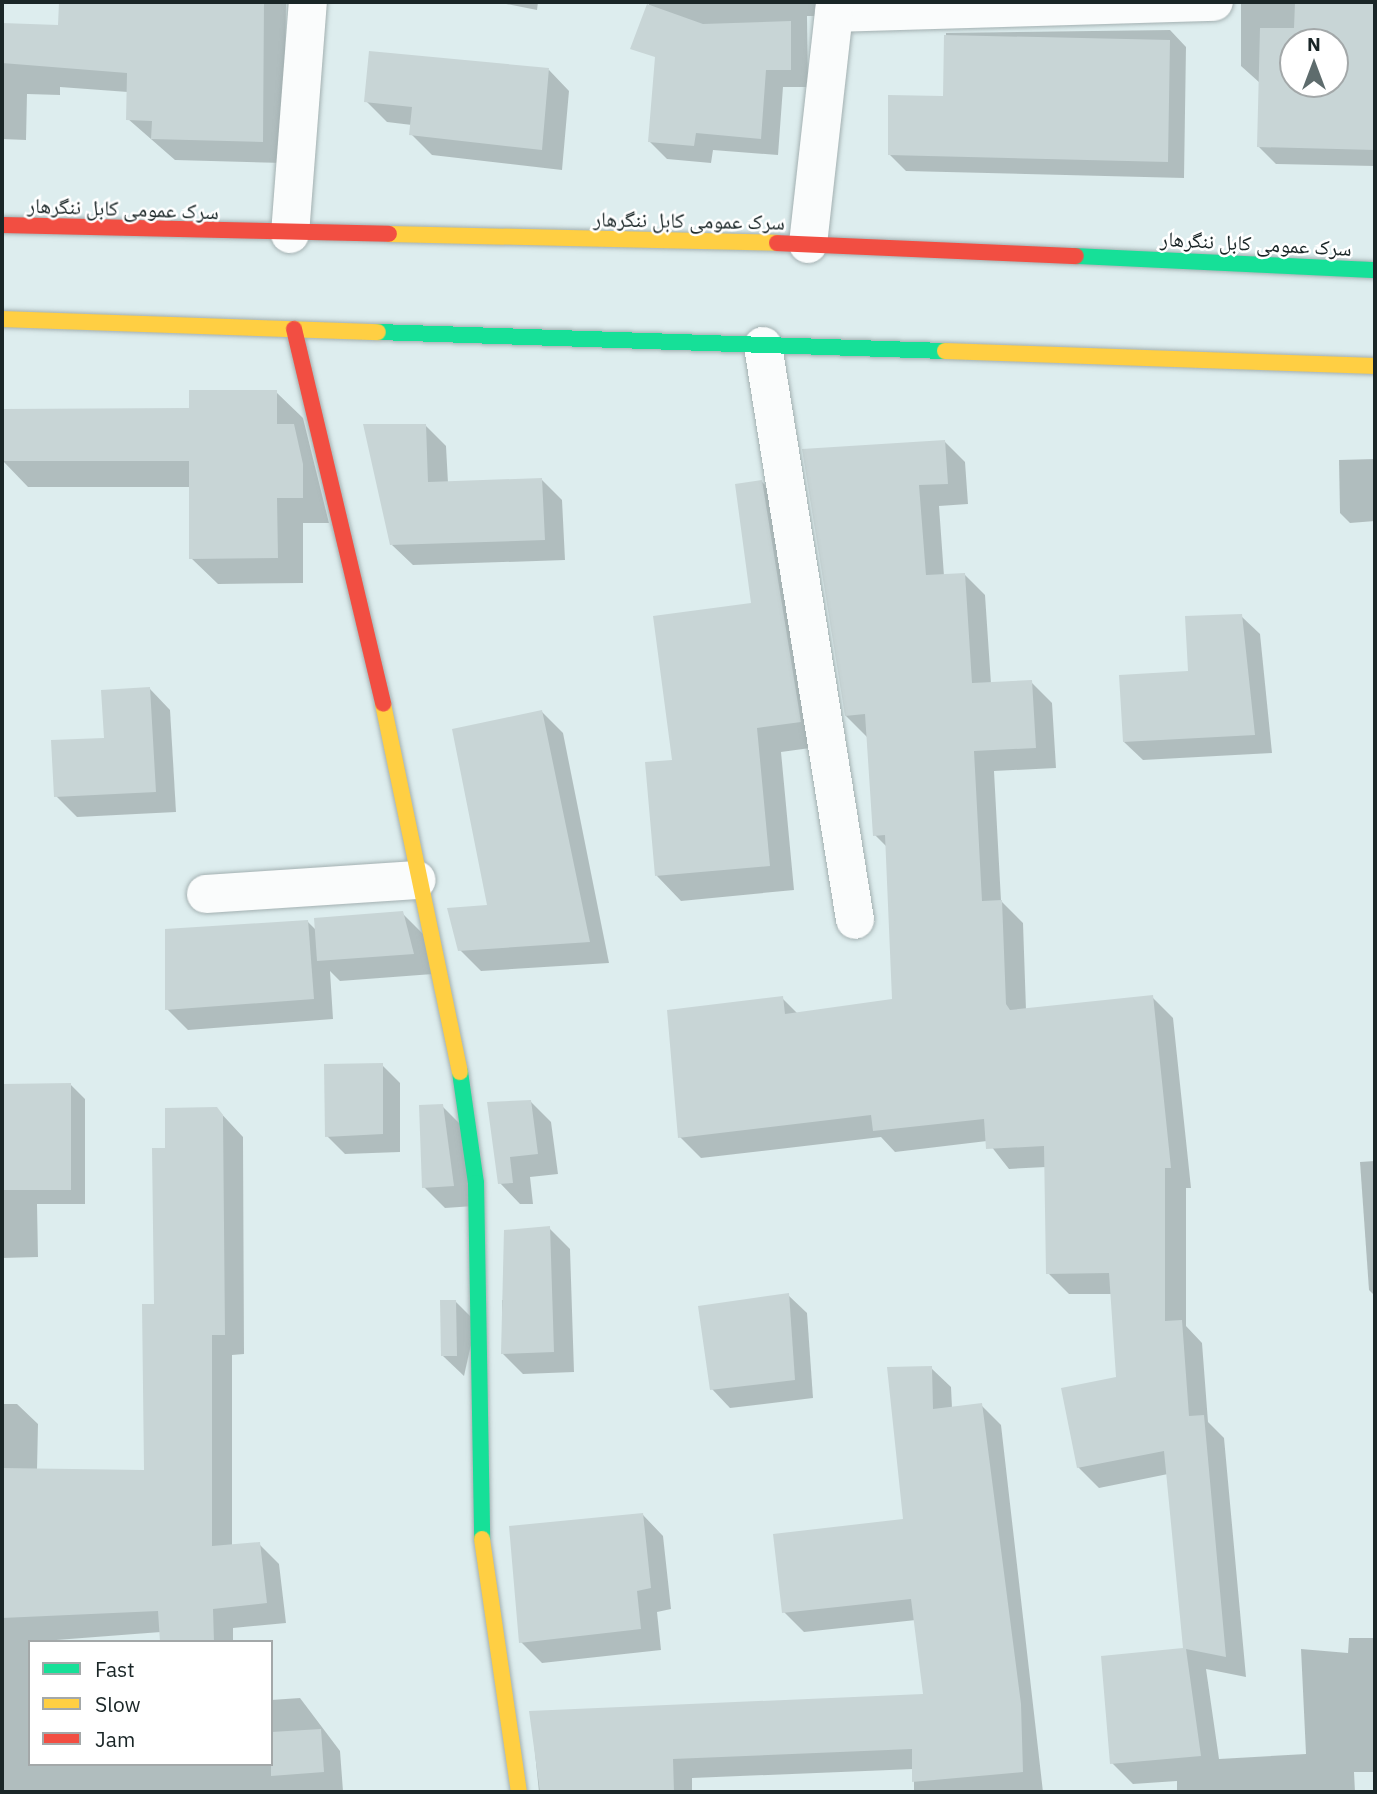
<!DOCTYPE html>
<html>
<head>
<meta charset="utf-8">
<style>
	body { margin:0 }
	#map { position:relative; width:1377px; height:1794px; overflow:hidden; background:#ddedee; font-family:"IBM Plex Sans","Noto Naskh Arabic",sans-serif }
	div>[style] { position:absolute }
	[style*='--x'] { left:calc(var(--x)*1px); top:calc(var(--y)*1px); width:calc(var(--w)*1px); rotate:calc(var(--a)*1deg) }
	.shadow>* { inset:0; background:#0003 }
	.building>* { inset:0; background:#c8d5d6 }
	.roads { filter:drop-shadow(0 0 2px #a3b0b1) drop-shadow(0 0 2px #a3b0b1) }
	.street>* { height:38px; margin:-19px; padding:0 19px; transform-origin:19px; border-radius:19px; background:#fafcfc }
	.fast>* { height:16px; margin:-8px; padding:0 8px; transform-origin:8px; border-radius:8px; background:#16e098 }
	.slow>* { height:16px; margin:-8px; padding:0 8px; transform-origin:8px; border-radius:8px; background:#ffcf43 }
	.jam>* { height:16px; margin:-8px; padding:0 8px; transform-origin:8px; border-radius:8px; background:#f24e42 }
	span { translate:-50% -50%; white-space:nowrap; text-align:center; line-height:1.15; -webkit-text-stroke:5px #fff; paint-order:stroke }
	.street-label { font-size:21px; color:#1a2627 }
	.frame { position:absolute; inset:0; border:4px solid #1a2627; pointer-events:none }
	.legend { position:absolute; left:28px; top:1640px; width:245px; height:126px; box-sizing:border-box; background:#fff; border:2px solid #a3a8a9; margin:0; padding:9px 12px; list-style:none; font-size:21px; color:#1a2627 }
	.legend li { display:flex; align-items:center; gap:14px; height:35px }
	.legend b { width:35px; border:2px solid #a3a8a9 }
	.north { position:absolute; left:1279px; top:28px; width:70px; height:70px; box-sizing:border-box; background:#fff; border:2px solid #a3a8a9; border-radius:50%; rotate:0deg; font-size:19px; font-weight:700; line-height:28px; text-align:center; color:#1a2627 }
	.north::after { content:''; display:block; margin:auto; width:24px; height:32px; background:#5e6c6d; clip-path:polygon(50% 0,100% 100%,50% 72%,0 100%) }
</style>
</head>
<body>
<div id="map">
	<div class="shadow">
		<i style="clip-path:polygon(61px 2px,286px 2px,284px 163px,175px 160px,128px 119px,128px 92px,60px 87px,60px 95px,27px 94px,26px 140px,2px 139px,2px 25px,59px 27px)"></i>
		<i style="clip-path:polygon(496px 2px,538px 2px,537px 10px)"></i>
		<i style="clip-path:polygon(650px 2px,842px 2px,831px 16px,807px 16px,808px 87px,783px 87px,778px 155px,713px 150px,711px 163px,667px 159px,650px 142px,662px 32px,645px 14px)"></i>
		<i style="clip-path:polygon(evenodd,1241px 2px,1375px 2px,1375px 166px,1276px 164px,1259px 147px,1260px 83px,1241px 66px,1241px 2px,1293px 42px,1335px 42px,1335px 84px,1293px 84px,1293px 42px)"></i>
		<i style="clip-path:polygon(1170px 30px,1186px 47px,1184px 178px,906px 171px,889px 154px,945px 97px,946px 33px)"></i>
		<i style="clip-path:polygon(549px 70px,569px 91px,562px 170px,432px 155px,411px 134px,412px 125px,387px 122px,366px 101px)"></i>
		<i style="clip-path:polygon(276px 392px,303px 418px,329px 523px,303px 523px,303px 583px,218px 584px,191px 558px,191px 487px,28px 487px,2px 460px,2px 410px,191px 409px)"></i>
		<i style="clip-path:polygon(425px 425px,446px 446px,448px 483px,542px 480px,562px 500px,565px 560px,413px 565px,392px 545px)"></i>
		<i style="clip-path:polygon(944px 441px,965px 462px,968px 504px,939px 506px,944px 576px,964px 574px,985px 595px,991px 684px,1031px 682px,1052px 703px,1056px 768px,994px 771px,1001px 901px,1023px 923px,1026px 1010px,1152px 997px,1173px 1018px,1191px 1188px,1186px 1188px,1186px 1326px,1202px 1343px,1208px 1422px,1224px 1438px,1246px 1677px,1206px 1669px,1219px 1759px,1306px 1754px,1301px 1649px,1348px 1653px,1349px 1638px,1375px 1638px,1375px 1772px,1354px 1772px,1355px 1792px,1177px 1792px,1177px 1781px,1133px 1784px,1112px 1763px,1184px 1650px,1168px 1474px,1099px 1488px,1078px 1467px,1118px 1379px,1112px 1294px,1069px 1294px,1048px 1273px,1046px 1167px,1009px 1169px,987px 1141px,895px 1152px,881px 1137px,701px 1158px,680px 1137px,782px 998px,798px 1014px,894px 1001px,888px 848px,875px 835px,867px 737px,846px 716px,804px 451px)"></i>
		<i style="clip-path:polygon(1375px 459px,1375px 521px,1350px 523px,1340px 513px,1339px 460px)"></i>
		<i style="clip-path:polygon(762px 482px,787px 506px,825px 746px,781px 752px,794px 890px,681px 901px,657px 876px,674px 761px,753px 604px)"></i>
		<i style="clip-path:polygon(1241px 616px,1260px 634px,1272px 753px,1143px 760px,1124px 742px)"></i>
		<i style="clip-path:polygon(150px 689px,170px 710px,176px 812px,77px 817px,56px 796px)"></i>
		<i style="clip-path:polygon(542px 712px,563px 733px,609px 963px,481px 971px,460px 950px,490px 907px)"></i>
		<i style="clip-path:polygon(402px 913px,423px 934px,433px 974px,340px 981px,330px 971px,333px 1019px,188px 1030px,167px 1009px,307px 921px,317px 931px)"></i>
		<i style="clip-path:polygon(382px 1065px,400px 1083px,400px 1152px,345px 1154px,327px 1136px)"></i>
		<i style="clip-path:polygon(70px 1084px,85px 1099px,85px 1204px,37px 1204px,38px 1257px,2px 1258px,2px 1085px)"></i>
		<i style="clip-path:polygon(530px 1101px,551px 1122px,558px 1174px,530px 1177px,533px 1204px,520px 1204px,500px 1183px)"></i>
		<i style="clip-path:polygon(442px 1106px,463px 1127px,474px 1206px,445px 1208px,424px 1187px)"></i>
		<i style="clip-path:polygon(217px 1109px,243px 1137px,244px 1354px,232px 1355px,232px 1546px,259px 1544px,279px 1564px,286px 1623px,233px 1628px,233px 1642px,161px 1642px,161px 1632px,30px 1642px,30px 1764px,271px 1764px,271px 1700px,300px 1698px,340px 1751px,343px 1791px,2px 1792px,2px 1404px,17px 1404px,38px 1424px,37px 1470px,145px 1471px,167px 1149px)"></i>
		<i style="clip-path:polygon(1375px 1161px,1375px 1296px,1369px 1290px,1360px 1162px)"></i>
		<i style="clip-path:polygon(549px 1228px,570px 1249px,574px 1372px,523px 1374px,502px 1353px,502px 1300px,508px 1300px)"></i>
		<i style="clip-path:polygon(788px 1295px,807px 1313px,813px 1398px,730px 1408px,712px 1389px)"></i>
		<i style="clip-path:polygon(455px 1301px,476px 1322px,464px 1376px,443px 1356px)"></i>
		<i style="clip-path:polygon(931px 1368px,951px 1387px,952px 1408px,981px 1405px,1001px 1425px,1043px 1792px,914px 1792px,914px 1769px,692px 1778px,692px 1792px,539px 1792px,531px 1713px,925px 1696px,916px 1620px,804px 1632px,784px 1612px,905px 1520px)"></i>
		<i style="clip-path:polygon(643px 1515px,663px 1536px,671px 1609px,657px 1612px,661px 1650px,542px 1663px,521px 1642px)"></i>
	</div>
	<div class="building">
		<i style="clip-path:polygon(59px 2px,264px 2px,263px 142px,151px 139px,152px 121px,126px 120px,127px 73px,2px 63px,2px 23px,58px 25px)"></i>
		<i style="clip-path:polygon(evenodd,1295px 2px,1375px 2px,1375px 150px,1257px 147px,1260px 28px,1294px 28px,1295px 2px,1293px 42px,1335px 42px,1335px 84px,1293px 84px,1293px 42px)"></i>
		<i style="clip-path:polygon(647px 4px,703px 24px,791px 21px,791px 70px,766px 70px,761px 139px,696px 133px,694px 146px,648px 142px,655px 57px,630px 49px)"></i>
		<i style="clip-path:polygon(944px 35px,1170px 40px,1168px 162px,888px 155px,888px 95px,943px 96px)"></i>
		<i style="clip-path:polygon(369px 51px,549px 68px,542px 150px,409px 135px,412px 107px,364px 102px)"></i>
		<i style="clip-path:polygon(189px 390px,277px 390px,277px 424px,294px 424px,303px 464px,303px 498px,277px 498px,278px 558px,189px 559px,189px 461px,2px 461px,2px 409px,189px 408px)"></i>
		<i style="clip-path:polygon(363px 424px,426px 424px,428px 482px,542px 478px,545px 540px,390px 545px)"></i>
		<i style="clip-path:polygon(945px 440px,948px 484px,919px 485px,926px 575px,965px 573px,972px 683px,1032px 680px,1036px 748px,974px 751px,982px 901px,1002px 900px,1006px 1004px,1010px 1010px,1153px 995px,1171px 1168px,1165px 1168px,1165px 1321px,1182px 1320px,1189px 1416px,1204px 1415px,1226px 1657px,1186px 1649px,1201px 1756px,1110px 1764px,1101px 1656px,1183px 1648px,1164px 1451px,1077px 1468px,1061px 1388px,1116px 1377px,1109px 1273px,1046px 1274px,1044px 1146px,986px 1149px,984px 1119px,873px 1131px,871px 1115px,678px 1138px,667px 1010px,783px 996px,785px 1014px,892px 999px,885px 835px,873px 836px,865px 714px,845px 716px,802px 449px)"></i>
		<i style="clip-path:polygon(762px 480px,801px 722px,757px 728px,770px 866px,655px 876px,645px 762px,672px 760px,653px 616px,751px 603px,735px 484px)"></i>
		<i style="clip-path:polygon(1242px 614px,1255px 735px,1123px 742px,1119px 675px,1188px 671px,1185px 616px)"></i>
		<i style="clip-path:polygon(150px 687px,156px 792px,54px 797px,51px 740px,104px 738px,101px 690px)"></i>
		<i style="clip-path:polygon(542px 710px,590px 942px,458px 951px,447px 908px,487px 905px,452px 729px)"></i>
		<i style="clip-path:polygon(403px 911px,414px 954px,317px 961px,314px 918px)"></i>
		<i style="clip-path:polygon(308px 920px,314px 999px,165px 1010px,165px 929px)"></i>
		<i style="clip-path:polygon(383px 1063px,383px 1134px,325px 1137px,324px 1064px)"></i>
		<i style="clip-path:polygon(71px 1083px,71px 1190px,3px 1190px,3px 1084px)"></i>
		<i style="clip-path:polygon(531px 1100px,538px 1154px,510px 1157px,513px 1183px,498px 1184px,487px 1102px)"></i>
		<i style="clip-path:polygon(443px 1104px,454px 1186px,422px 1188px,419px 1105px)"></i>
		<i style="clip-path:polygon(217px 1107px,223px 1115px,225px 1335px,212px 1335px,212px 1546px,260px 1542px,267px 1603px,213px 1609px,214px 1642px,160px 1642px,158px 1611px,2px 1618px,2px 1468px,144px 1470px,142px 1304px,154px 1304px,152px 1148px,165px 1148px,165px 1108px)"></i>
		<i style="clip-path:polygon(550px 1226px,554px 1352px,501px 1354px,504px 1230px)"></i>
		<i style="clip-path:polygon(789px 1293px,795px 1380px,710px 1390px,698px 1306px)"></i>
		<i style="clip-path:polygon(440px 1300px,456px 1300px,457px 1356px,441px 1356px)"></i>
		<i style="clip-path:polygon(932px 1366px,933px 1409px,982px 1403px,1021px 1704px,1023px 1772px,912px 1782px,912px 1749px,673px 1759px,674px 1792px,540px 1792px,529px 1711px,923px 1694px,911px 1599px,782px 1613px,773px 1534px,903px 1519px,887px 1367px)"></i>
		<i style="clip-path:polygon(643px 1513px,651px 1588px,637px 1591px,641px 1629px,519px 1643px,509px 1526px)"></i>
		<i style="clip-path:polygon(321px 1729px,324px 1772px,271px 1776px,271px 1732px)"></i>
	</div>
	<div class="roads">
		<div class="street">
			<i style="--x:834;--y:13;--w:380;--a:-1.7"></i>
			<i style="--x:290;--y:234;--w:233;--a:-85.6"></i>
			<i style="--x:808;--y:244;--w:244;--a:-83.6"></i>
			<i style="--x:763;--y:346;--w:581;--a:80.89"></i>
			<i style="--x:206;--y:894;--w:211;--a:-3.8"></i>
		</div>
		<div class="fast">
			<i style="--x:1076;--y:256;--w:299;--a:2.7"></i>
			<i style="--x:378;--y:332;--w:567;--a:1.92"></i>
			<i style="--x:460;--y:1072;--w:112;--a:81.8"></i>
			<i style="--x:476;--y:1183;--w:356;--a:89"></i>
		</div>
		<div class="slow">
			<i style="--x:389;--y:234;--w:388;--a:1.3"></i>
			<i style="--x:2;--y:319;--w:376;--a:2"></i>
			<i style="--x:945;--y:351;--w:430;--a:2"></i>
			<i style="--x:383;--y:704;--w:376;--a:78.2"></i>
			<i style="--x:482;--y:1539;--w:256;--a:81.7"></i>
		</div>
		<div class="jam">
			<i style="--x:2;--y:225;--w:387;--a:1.3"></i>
			<i style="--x:777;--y:243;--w:299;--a:2.5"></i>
			<i style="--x:294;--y:329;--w:385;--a:76.6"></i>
		</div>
	</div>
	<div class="street-label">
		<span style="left:123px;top:208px;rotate:2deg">سرک عمومی کابل ننگرهار</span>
		<span style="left:689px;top:220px;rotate:1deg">سرک عمومی کابل ننگرهار</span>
		<span style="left:1256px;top:243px;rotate:3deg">سرک عمومی کابل ننگرهار</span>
	</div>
	<div class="frame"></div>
	<ul class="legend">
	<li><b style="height:9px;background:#16e098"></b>Fast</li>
	<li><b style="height:9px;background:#ffcf43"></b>Slow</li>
	<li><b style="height:9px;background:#f24e42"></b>Jam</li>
	</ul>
	<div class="north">N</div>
</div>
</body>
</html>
